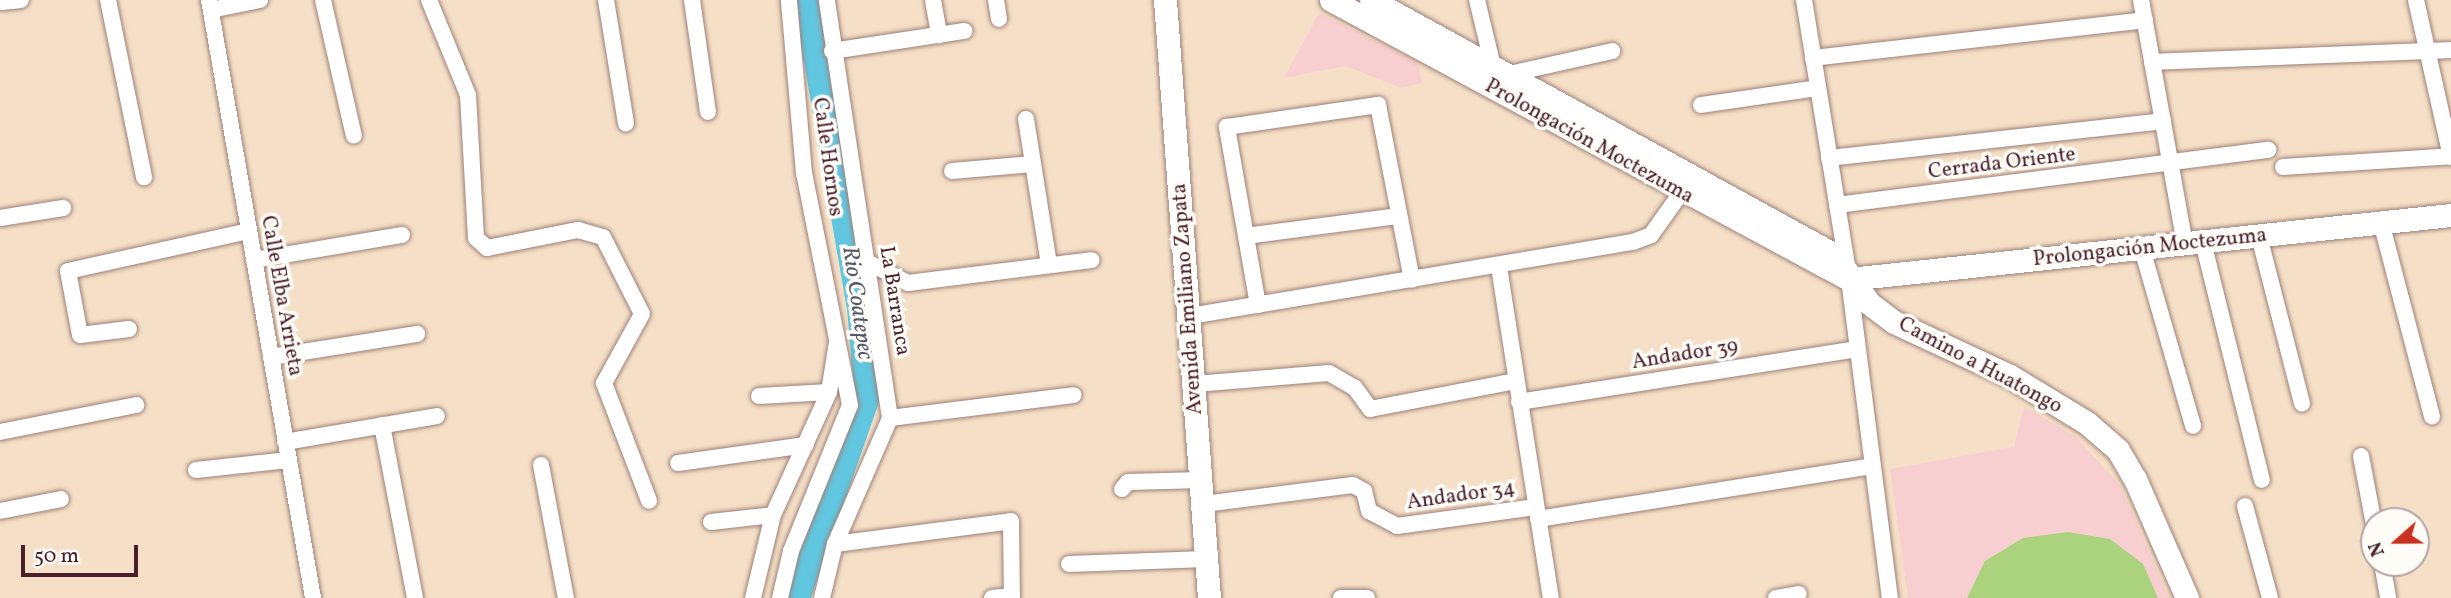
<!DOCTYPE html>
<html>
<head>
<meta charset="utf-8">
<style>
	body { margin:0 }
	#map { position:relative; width:2451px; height:598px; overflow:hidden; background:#f5e0c7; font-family:Vollkorn,serif }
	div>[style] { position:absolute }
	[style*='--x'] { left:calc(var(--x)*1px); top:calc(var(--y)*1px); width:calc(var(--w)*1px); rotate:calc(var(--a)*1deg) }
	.built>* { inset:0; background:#f7cfd0 }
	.green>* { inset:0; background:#abd37e }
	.river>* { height:28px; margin:-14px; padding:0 14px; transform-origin:14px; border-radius:14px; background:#61c6df }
	.roads { filter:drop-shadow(0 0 2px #a08079) drop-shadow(0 0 2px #a08079) }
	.minor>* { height:16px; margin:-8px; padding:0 8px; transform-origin:8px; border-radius:8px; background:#fff }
	.secondary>* { height:23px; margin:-11.5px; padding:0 11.5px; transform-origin:11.5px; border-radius:11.5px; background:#fff }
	span { translate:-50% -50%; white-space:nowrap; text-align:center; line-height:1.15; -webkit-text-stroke:7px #fdfcf7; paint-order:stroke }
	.street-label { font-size:21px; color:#4a1f2b }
	.water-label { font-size:23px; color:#52596a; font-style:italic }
	.north { position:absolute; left:2360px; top:507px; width:70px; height:70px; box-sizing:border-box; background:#fdfcf7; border:2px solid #b5a4a5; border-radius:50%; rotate:249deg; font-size:19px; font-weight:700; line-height:28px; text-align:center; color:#4a1f2b }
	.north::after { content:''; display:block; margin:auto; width:24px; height:32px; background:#c8321e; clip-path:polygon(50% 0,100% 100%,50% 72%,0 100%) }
	.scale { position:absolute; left:21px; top:545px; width:117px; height:32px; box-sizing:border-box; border:4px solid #4a1f2b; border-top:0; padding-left:9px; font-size:21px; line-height:24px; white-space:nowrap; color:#4a1f2b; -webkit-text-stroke:5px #fdfcf7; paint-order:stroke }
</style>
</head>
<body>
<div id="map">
	<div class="built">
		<i style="clip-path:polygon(1319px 13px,1417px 62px,1422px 83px,1402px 88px,1345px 66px,1284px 78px)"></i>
		<i style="clip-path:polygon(2024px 406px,2076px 437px,2120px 485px,2169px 598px,1908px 598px,1890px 469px,2014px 447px)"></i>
	</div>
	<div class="green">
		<i style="clip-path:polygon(2068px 532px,2110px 539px,2143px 564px,2158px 598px,1967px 598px,1985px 561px,2023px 538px)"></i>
	</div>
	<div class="river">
		<i style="--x:796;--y:598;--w:219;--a:-70.8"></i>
		<i style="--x:868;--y:391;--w:83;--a:-94.8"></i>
		<i style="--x:861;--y:308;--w:313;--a:-99.9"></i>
	</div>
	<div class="roads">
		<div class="minor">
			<i style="--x:108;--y:0;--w:181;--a:78.5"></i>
			<i style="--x:209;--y:0;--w:607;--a:80.13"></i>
			<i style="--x:323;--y:0;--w:139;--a:77.2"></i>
			<i style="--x:429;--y:0;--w:103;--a:67.7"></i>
			<i style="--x:468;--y:95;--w:143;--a:86.8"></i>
			<i style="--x:476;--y:238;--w:15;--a:42"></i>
			<i style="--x:487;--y:248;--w:93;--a:-11.2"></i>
			<i style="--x:578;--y:230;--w:26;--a:16"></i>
			<i style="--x:603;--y:237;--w:86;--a:63.1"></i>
			<i style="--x:642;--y:314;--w:79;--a:118.8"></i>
			<i style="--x:604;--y:383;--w:126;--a:69.1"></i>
			<i style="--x:606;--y:0;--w:125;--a:80.8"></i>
			<i style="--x:692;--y:0;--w:113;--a:81.9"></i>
			<i style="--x:933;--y:0;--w:36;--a:80"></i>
			<i style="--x:996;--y:0;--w:19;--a:81"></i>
			<i style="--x:1477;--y:0;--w:73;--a:76.5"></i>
			<i style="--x:1804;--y:0;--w:283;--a:80.8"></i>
			<i style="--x:1849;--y:279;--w:322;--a:82.7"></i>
			<i style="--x:2141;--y:0;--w:248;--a:79.8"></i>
			<i style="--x:2416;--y:0;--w:161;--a:77.4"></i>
			<i style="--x:2;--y:2;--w:19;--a:-6"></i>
			<i style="--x:211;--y:10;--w:50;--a:-11.5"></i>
			<i style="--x:832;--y:51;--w:134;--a:-8.6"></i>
			<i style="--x:1813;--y:58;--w:334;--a:-6.5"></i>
			<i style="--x:2152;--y:62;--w:299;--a:-2.3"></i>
			<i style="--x:1505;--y:75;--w:110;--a:-12.6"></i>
			<i style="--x:1701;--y:105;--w:118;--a:-8.3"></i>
			<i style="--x:1026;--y:119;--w:148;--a:81"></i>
			<i style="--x:1829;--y:158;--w:336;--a:-6.3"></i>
			<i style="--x:2283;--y:167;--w:168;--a:-3.7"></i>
			<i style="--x:952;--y:171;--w:81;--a:-4.9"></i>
			<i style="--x:1837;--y:205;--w:435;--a:-7.3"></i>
			<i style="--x:0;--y:218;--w:64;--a:-9"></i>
			<i style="--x:2381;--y:222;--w:201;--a:75.3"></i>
			<i style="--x:1246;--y:236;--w:152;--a:-7.5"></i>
			<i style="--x:2259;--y:236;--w:173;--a:75.6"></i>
			<i style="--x:2203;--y:242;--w:245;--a:76.1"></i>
			<i style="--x:2142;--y:249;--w:184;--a:73.9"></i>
			<i style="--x:254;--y:260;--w:150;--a:-9.6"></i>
			<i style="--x:869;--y:263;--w:44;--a:27.1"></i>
			<i style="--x:908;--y:283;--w:185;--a:-7.1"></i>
			<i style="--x:1499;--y:267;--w:335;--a:81.1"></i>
			<i style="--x:1258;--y:305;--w:181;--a:-99.9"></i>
			<i style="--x:1227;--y:127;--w:153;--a:-8.3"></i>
			<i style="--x:1378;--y:105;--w:178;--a:79"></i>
			<i style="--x:1190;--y:316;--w:449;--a:-9.5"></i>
			<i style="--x:1633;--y:242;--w:19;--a:-21"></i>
			<i style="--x:1651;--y:235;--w:65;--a:-54.4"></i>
			<i style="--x:129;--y:329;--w:49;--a:173"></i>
			<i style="--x:80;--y:335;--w:65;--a:-100.6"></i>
			<i style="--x:68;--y:271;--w:185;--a:-12.5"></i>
			<i style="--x:271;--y:357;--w:148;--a:-9"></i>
			<i style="--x:1195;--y:384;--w:134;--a:-4.7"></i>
			<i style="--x:1329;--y:373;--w:30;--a:30"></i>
			<i style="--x:1355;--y:388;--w:26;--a:54"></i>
			<i style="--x:1370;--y:409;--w:149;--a:-10.9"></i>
			<i style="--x:759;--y:396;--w:70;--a:-3.3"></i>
			<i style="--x:1519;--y:402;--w:341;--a:-8.9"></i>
			<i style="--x:890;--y:418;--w:185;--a:-7.1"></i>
			<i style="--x:382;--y:425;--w:176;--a:79.2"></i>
			<i style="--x:0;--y:432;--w:139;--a:-11.2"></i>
			<i style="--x:285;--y:442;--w:154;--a:-9.7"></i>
			<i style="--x:2361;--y:456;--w:70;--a:79.3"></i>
			<i style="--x:678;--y:463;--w:129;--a:-8"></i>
			<i style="--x:541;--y:465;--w:135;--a:79.4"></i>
			<i style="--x:196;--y:470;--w:93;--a:-6.2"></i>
			<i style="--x:1122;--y:489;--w:9;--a:-49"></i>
			<i style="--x:1128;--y:482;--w:74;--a:-1.5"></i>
			<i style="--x:1204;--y:504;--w:150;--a:-7.3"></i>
			<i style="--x:1353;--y:485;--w:13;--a:29"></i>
			<i style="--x:1364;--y:491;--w:21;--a:76"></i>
			<i style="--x:1369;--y:511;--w:32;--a:28"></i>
			<i style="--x:1397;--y:526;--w:140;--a:-7.8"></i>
			<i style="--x:2245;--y:506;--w:95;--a:74.8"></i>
			<i style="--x:0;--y:511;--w:62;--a:-11.1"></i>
			<i style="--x:1538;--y:519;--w:338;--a:-9"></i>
			<i style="--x:711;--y:522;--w:62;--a:-6.4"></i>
			<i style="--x:835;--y:544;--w:177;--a:-7.4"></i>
			<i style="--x:1011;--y:521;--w:77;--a:89.3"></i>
			<i style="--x:2382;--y:563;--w:36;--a:80"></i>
			<i style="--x:1069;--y:564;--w:137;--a:-2.1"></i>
			<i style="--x:753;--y:598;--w:85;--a:-76.5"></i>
			<i style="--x:773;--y:515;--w:135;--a:-65.5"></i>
			<i style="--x:829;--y:392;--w:51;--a:-80.9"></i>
			<i style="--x:780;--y:598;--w:48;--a:-76.8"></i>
			<i style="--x:791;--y:551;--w:157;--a:-68"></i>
			<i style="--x:850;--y:405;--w:237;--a:-101.2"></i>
			<i style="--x:804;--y:173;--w:174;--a:-95"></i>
			<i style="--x:822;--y:598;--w:56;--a:-76.5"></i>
			<i style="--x:835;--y:544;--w:137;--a:-66.4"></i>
			<i style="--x:890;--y:418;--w:423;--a:-98.6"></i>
			<i style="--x:992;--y:598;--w:20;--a:-6"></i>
			<i style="--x:1341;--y:598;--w:26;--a:0"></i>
			<i style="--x:1776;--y:598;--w:23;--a:-10"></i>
		</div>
		<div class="secondary">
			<i style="--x:1165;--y:0;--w:600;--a:85.79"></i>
			<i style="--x:1331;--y:0;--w:588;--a:28.31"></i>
			<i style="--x:1849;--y:279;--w:605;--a:-6.07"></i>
			<i style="--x:1371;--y:0;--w:529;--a:28.79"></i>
			<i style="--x:1835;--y:255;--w:60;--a:54.5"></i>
			<i style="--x:1870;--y:304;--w:30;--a:37"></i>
			<i style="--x:1894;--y:322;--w:128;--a:25"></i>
			<i style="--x:2010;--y:376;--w:90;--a:31.4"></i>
			<i style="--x:2087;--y:423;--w:41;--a:41.1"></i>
			<i style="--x:2118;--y:450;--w:34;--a:60"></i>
			<i style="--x:2135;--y:479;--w:130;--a:66.4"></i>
		</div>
	</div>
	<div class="street-label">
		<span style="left:1589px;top:142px;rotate:29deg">Prolongación Moctezuma</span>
		<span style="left:827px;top:157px;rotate:82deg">Calle Hornos</span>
		<span style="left:2002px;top:164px;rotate:-7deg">Cerrada Oriente</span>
		<span style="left:2150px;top:248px;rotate:-6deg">Prolongación Moctezuma</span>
		<span style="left:281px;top:296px;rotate:80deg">Calle Elba Arrieta</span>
		<span style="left:1188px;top:299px;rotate:-94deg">Avenida Emiliano Zapata</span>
		<span style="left:894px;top:301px;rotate:81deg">La Barranca</span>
		<span style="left:1685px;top:355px;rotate:-9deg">Andador 39</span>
		<span style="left:1980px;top:366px;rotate:28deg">Camino a Huatongo</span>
		<span style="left:1461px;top:496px;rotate:-8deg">Andador 34</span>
	</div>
	<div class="water-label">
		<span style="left:857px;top:303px;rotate:82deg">Rio Coatepec</span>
	</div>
	<div class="north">N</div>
	<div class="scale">50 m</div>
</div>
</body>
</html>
